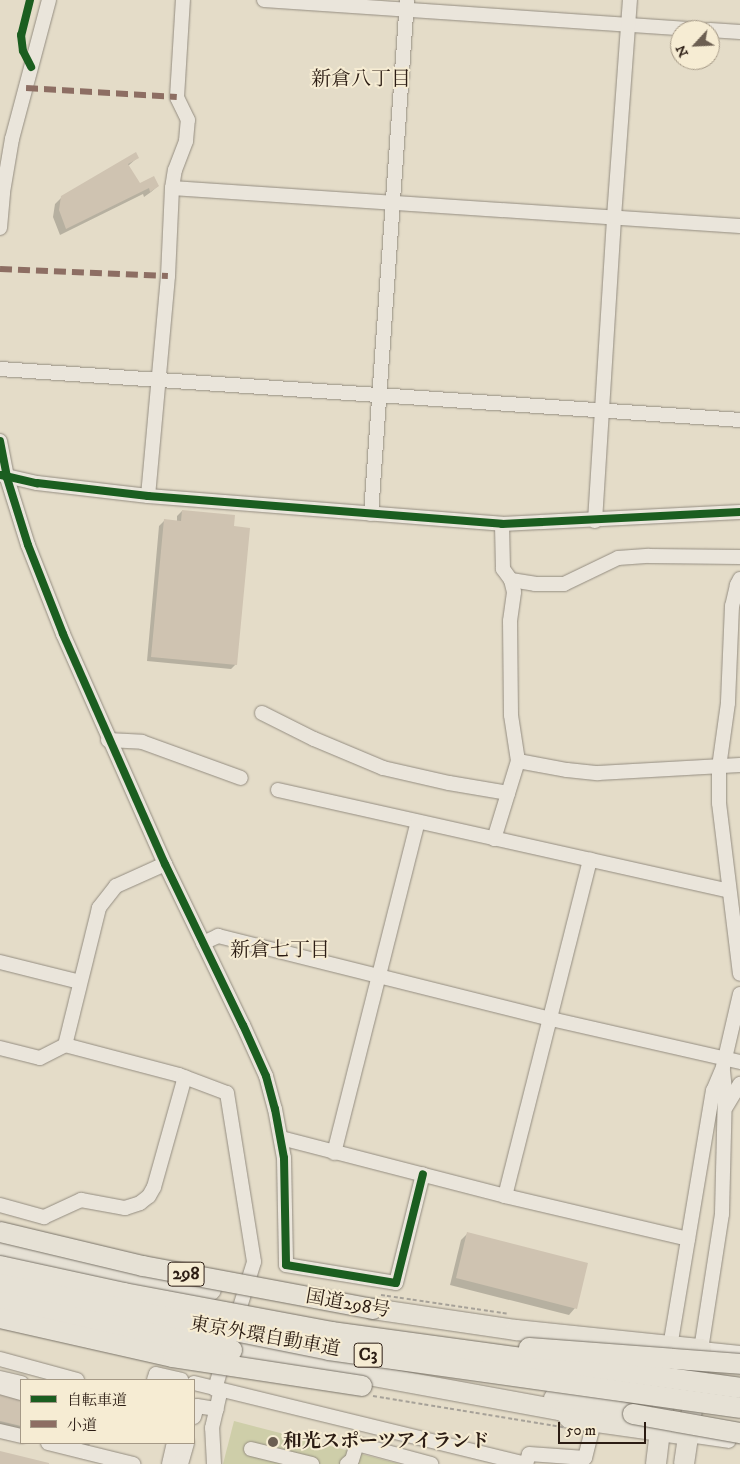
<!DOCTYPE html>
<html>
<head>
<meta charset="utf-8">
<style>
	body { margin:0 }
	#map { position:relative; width:740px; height:1464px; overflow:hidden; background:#e4dcc8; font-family:"IM FELL DW Pica","Noto Serif JP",serif }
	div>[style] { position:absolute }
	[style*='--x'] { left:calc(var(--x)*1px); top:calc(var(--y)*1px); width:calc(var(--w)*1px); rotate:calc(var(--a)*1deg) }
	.green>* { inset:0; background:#cecea9 }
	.shadow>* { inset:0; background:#0003 }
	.building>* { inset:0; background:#cfc3b1 }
	.roads { filter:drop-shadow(0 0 1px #948d81) drop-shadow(0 0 1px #948d81) }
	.minor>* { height:14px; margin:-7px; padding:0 7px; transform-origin:7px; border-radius:7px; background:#eae5db }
	.highway>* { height:20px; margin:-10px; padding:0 10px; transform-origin:10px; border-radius:10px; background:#e6e1d5 }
	.path-bridge>* { height:2px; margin-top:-1px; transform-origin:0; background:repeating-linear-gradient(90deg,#a6a198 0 4px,transparent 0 6.5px) }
	.bridges { filter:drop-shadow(0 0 1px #7a7469) drop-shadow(0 0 1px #7a7469) }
	.highway-bridge>* { height:20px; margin:-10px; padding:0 10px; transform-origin:10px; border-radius:10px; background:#e6e1d5 }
	.quiet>* { height:6px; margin-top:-3px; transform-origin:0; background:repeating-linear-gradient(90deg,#8d6e63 0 12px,transparent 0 18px) }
	.cycleway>* { height:8px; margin:-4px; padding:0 4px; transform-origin:4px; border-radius:4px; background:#1b5e20 }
	.dots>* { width:14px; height:14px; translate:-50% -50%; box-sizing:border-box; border:2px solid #f6ecd3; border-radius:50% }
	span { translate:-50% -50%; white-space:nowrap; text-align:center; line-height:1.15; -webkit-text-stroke:4px #f6ecd3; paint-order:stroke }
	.shield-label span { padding:1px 4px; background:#f6ecd3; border:1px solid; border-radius:4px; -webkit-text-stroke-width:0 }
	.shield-label { font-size:18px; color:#2b1c13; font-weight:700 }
	.street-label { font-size:19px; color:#2b1c13 }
	.poi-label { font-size:19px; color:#2b1c13; font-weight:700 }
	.left { translate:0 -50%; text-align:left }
	.neighbourhood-label { font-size:20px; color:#2b1c13 }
	.legend { position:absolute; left:20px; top:1379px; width:175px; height:65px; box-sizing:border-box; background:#f6ecd3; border:1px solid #a59986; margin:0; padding:6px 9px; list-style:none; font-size:15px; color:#2b1c13 }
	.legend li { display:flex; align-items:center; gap:10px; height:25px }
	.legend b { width:25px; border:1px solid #a59986 }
	.north { position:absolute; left:670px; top:20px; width:50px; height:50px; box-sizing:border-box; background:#f6ecd3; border:1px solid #a59986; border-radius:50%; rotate:245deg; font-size:14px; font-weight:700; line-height:20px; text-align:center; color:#2b1c13 }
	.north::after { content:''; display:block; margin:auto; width:18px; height:22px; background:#6c5f52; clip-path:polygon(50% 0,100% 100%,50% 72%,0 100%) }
	.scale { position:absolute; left:558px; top:1422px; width:88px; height:22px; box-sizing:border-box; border:2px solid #2b1c13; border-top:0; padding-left:6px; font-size:15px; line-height:18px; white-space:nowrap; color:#2b1c13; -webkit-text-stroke:4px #f6ecd3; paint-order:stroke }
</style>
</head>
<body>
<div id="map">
	<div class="green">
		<i style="clip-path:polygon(234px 1421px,400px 1464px,223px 1464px)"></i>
	</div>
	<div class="shadow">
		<i style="clip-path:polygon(137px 158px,128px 166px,139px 185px,158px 186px,151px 192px,144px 197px,143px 194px,60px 235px,53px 217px,55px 204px,62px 197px)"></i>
		<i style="clip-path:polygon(182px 511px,236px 664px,231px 669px,147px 661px,159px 526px,164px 521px,177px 522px,177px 516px)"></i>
		<i style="clip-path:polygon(467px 1234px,575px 1308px,569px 1315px,450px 1285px,461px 1240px)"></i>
		<i style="clip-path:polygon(0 1394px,21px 1400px,21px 1434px,0 1429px)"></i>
		<i style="clip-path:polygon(54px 1443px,91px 1443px,84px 1451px)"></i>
	</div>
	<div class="building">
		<i style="clip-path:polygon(136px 152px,139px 158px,128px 164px,140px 183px,154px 176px,159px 186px,150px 192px,149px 188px,66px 229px,59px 210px,61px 196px)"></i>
		<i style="clip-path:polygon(182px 510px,235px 515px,234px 526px,250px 528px,237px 665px,151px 657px,164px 519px,181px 521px)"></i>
		<i style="clip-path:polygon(467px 1232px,588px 1263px,577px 1309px,456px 1278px)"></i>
		<i style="clip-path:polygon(0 1393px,21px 1399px,21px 1426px,0 1421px)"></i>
		<i style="clip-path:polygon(0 1451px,49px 1463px,49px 1464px,0 1464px)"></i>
	</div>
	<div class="roads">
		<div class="minor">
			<i style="--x:264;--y:0;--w:443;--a:3.9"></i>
			<i style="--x:710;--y:30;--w:30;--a:4"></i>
			<i style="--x:172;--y:188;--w:569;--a:3.83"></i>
			<i style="--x:0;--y:228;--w:36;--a:-85"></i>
			<i style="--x:3;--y:192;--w:54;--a:-80.4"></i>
			<i style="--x:12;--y:139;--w:144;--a:-75.1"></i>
			<i style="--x:0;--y:369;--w:742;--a:3.94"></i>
			<i style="--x:0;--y:441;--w:38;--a:79"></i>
			<i style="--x:7;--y:478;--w:70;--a:72.6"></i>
			<i style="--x:28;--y:545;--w:96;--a:68.5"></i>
			<i style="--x:63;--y:634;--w:252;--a:66.1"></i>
			<i style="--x:165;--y:864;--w:179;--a:64.2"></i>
			<i style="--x:243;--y:1025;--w:56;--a:65.7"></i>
			<i style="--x:266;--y:1076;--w:34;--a:75"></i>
			<i style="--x:275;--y:1109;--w:50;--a:79.6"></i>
			<i style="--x:284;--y:1158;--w:107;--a:88.9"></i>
			<i style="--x:286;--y:1265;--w:111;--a:9.3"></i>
			<i style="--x:396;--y:1283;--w:112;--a:-76.1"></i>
			<i style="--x:2;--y:475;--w:36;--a:13"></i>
			<i style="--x:37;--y:483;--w:112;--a:6.7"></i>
			<i style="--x:148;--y:496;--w:355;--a:4.5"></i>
			<i style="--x:502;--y:524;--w:238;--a:-2.9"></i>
			<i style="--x:148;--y:496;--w:221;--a:-84.8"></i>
			<i style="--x:168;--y:276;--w:88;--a:-87.4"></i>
			<i style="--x:172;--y:188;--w:18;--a:-81"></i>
			<i style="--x:175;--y:170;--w:31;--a:-69"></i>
			<i style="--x:186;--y:141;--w:21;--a:-85"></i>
			<i style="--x:188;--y:120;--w:25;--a:-116"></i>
			<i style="--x:177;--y:97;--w:97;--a:-86.5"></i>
			<i style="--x:371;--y:514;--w:515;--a:-85.99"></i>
			<i style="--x:595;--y:521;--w:305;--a:-86.4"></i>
			<i style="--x:614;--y:217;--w:218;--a:-85.8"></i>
			<i style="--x:740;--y:579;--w:7;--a:117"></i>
			<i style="--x:737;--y:585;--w:22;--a:103"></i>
			<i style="--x:732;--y:606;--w:97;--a:92.4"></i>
			<i style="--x:728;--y:703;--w:65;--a:98"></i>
			<i style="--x:719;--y:767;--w:36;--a:90"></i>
			<i style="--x:719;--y:803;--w:172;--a:83"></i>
			<i style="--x:511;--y:580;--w:24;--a:9"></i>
			<i style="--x:535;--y:584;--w:29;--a:0"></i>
			<i style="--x:564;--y:584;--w:60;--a:-25.7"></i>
			<i style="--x:618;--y:558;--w:31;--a:-4"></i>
			<i style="--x:649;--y:556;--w:91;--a:0.6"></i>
			<i style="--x:262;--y:713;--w:58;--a:26.6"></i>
			<i style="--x:314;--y:739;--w:75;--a:22.8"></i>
			<i style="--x:383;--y:768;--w:68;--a:12.8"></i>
			<i style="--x:449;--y:783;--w:60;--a:9.6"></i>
			<i style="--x:108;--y:740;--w:34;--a:3"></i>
			<i style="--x:142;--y:742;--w:105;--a:20"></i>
			<i style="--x:518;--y:761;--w:50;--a:10.4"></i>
			<i style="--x:567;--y:770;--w:31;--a:6"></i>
			<i style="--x:598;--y:773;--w:142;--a:-3.2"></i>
			<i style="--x:278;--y:790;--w:462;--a:12.6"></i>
			<i style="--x:494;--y:839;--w:82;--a:-72.9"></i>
			<i style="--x:518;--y:761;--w:47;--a:-98.7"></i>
			<i style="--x:511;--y:715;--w:94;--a:-90.6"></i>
			<i style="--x:510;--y:621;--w:29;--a:-82"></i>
			<i style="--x:514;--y:592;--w:12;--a:-104"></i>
			<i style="--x:511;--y:580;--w:14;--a:-126"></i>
			<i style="--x:503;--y:569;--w:45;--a:-91.3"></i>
			<i style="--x:165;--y:864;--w:54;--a:155.8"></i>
			<i style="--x:116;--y:886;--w:28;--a:128"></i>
			<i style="--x:99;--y:908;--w:141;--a:103.9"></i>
			<i style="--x:65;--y:1045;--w:118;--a:14.7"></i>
			<i style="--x:179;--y:1075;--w:51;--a:20.6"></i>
			<i style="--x:227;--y:1093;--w:171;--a:80.9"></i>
			<i style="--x:254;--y:1262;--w:64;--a:107.3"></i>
			<i style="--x:203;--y:943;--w:17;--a:-25"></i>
			<i style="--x:218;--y:936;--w:343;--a:14"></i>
			<i style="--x:551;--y:1019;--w:194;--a:12.8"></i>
			<i style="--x:0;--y:962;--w:82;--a:14"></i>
			<i style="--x:0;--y:1048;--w:41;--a:14"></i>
			<i style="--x:40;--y:1058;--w:28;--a:-27"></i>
			<i style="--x:723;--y:1071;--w:20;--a:84"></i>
			<i style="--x:725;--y:1091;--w:123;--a:91.4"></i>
			<i style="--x:722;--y:1214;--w:137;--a:98.8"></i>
			<i style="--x:701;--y:1349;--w:39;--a:6"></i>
			<i style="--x:726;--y:1107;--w:27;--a:-59"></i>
			<i style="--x:281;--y:1138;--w:231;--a:14.5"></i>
			<i style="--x:505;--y:1196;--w:188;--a:13.2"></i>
			<i style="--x:334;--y:1153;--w:341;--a:-75.8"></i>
			<i style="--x:505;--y:1196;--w:347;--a:-75.8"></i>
			<i style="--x:0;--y:1205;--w:46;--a:15.3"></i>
			<i style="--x:44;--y:1217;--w:41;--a:-24.7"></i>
			<i style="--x:81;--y:1200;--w:45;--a:10.3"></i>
			<i style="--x:125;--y:1208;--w:16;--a:-18"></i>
			<i style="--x:140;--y:1203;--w:11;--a:-38"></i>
			<i style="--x:149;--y:1196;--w:10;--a:-61"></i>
			<i style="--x:154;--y:1187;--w:114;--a:-74.3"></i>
			<i style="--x:670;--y:1347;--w:260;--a:-80.5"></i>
			<i style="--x:713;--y:1091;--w:26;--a:-67"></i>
			<i style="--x:723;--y:1067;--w:75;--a:-76.9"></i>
			<i style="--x:0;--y:1359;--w:80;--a:15.3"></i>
			<i style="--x:0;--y:1378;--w:22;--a:13"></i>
			<i style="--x:154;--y:1380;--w:6;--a:-72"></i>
			<i style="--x:156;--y:1374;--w:26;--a:13"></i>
			<i style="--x:194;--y:1383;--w:342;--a:13.7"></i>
			<i style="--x:526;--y:1464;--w:10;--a:-73"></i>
			<i style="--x:529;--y:1454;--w:56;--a:4.1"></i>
			<i style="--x:585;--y:1458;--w:37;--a:-76"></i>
			<i style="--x:0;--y:1387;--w:22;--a:16"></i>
			<i style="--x:215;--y:1389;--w:32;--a:-74"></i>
			<i style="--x:194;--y:1417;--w:11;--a:-75"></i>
			<i style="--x:197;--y:1406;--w:20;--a:9"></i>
			<i style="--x:0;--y:1431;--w:22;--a:13"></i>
			<i style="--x:689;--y:1435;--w:40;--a:8.5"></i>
			<i style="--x:48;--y:1443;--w:88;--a:13.9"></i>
			<i style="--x:251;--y:1449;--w:63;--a:13.8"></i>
			<i style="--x:169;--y:1464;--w:22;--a:-77"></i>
			<i style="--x:181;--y:1464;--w:22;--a:-74"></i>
			<i style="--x:214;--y:1464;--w:36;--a:-93"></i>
			<i style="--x:212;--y:1428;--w:39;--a:-77"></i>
			<i style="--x:347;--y:1464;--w:6;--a:-39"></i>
			<i style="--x:352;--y:1460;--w:17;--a:-73"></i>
			<i style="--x:357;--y:1444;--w:77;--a:15.1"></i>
		</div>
		<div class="highway">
			<i style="--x:0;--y:1248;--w:131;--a:12.3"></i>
			<i style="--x:128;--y:1276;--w:84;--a:9.6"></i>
			<i style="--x:373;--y:1309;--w:145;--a:8.4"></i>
			<i style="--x:516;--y:1330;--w:186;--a:5.9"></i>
			<i style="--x:701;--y:1349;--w:116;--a:98.4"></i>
			<i style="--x:232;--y:1350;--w:333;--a:10.4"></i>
			<i style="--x:560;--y:1410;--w:23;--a:23"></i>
			<i style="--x:554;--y:1398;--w:81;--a:11.4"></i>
			<i style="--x:569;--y:1418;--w:121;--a:8.1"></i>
			<i style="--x:656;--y:1464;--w:84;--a:-83.1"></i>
		</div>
	</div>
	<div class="path-bridge">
		<i style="--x:381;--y:1295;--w:130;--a:8.4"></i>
		<i style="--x:373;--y:1396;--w:193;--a:9.3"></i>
	</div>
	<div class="bridges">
		<div class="highway-bridge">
			<i style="--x:0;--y:1232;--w:147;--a:13.4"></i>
			<i style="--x:143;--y:1266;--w:234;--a:10.6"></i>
			<i style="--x:0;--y:1266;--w:127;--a:12.3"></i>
			<i style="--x:124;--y:1293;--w:212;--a:10.6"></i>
			<i style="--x:332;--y:1332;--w:412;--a:7.8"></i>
			<i style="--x:0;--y:1284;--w:336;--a:11.3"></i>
			<i style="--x:329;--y:1350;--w:415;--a:8"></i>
			<i style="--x:0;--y:1302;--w:237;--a:11.7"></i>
			<i style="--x:0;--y:1318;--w:177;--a:12.7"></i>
			<i style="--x:173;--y:1357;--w:191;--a:8.7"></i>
			<i style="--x:529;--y:1348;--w:212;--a:4.3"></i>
			<i style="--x:633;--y:1414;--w:109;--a:10.1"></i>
		</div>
	</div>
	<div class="quiet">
		<i style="--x:26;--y:88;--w:151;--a:3.4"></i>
		<i style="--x:0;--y:269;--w:168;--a:2.4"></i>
	</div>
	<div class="cycleway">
		<i style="--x:30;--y:0;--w:36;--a:104"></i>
		<i style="--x:21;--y:35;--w:16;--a:83"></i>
		<i style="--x:23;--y:51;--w:18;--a:63"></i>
		<i style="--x:0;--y:441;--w:38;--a:79"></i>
		<i style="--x:7;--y:478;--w:70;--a:72.6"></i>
		<i style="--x:28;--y:545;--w:96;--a:68.5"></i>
		<i style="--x:63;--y:634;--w:252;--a:66.1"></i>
		<i style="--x:165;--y:864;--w:179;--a:64.2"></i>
		<i style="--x:243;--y:1025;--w:56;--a:65.7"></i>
		<i style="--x:266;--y:1076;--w:34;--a:75"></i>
		<i style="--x:275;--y:1109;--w:50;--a:79.6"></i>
		<i style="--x:284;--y:1158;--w:107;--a:88.9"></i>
		<i style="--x:286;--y:1265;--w:111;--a:9.3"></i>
		<i style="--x:396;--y:1283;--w:112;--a:-76.1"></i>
		<i style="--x:1;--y:475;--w:37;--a:13"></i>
		<i style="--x:37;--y:483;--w:112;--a:6.7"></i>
		<i style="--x:148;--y:496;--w:355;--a:4.5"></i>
		<i style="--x:502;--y:524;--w:238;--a:-2.9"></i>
	</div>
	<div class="dots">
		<i style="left:273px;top:1442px;background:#6c5f52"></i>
	</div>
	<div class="shield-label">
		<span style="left:186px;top:1274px">298</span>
		<span style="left:368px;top:1355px">C3</span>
	</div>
	<div class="street-label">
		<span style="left:348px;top:1304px;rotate:10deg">国道298号</span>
		<span style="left:265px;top:1337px;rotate:10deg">東京外環自動車道</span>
	</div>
	<div class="poi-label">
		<span class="left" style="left:283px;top:1442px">和光スポーツアイランド</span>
	</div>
	<div class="neighbourhood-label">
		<span style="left:361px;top:79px">新倉八丁目</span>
		<span style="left:280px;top:950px">新倉七丁目</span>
	</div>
	<ul class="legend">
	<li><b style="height:6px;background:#1b5e20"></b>自転車道</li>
	<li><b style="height:6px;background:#8d6e63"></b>小道</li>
	</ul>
	<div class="north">N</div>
	<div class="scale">50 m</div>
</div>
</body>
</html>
